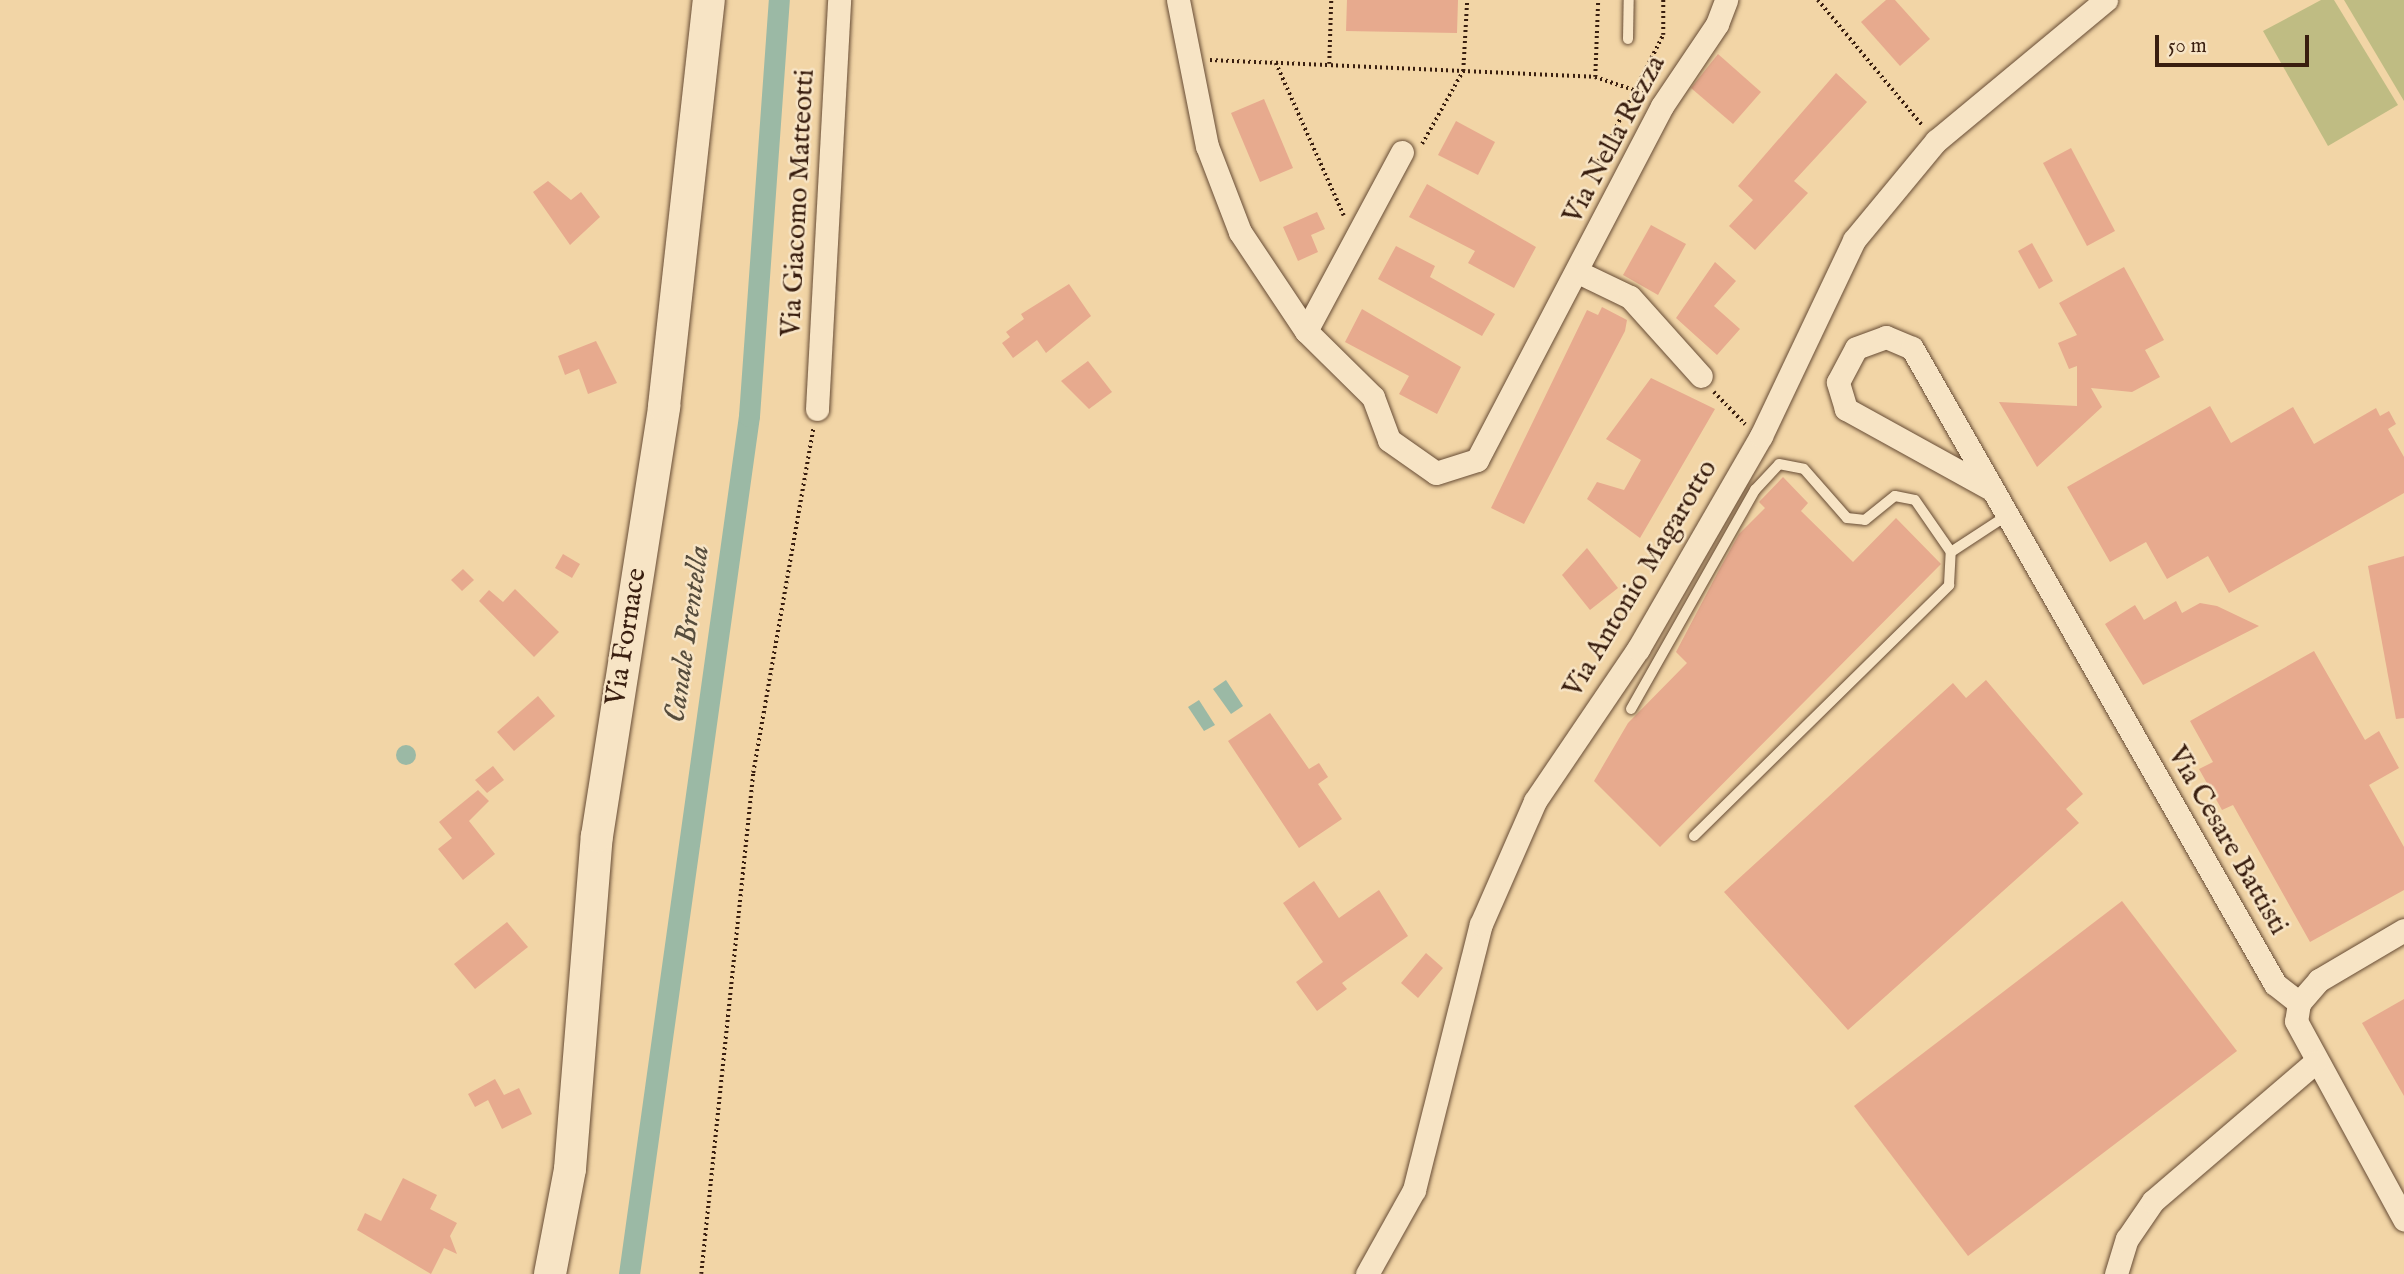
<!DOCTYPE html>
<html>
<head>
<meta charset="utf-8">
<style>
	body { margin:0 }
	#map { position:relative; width:2404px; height:1274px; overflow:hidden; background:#f2d5a6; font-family:"IM FELL English",serif }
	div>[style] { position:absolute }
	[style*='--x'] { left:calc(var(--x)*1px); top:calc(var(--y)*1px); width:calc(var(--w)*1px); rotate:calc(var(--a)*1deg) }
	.green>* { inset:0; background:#bfbc83 }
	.water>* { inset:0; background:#9bb9a5 }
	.round { border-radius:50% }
	.canal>* { height:21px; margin:-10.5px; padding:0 10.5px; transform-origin:10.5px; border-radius:10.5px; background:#9bb9a5 }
	.building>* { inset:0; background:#e7aa8e }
	.path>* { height:3.5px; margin-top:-1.75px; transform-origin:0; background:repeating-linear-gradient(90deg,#391e0f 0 2px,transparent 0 5.5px) }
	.roads { filter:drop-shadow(0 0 2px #674c35) drop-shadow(0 0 2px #674c35) }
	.lane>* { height:10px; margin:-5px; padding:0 5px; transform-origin:5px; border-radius:5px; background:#f7e4c5 }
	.street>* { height:23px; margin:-11.5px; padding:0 11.5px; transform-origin:11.5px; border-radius:11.5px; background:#f7e4c5 }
	.secondary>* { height:32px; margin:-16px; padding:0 16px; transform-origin:16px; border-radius:16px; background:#f7e4c5 }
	span { translate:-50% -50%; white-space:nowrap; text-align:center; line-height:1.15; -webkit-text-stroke:5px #f7e4c5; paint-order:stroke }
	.street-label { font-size:28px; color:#391e0f }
	.water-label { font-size:30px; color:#564c3c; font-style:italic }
	.scale { position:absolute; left:2155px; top:35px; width:154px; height:32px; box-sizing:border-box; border:4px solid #391e0f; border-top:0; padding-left:9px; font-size:21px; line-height:24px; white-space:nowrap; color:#391e0f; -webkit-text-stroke:5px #f7e4c5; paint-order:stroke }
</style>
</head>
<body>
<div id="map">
	<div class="green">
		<i style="clip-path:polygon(2321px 0,2334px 0,2398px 105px,2328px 146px,2263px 31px)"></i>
		<i style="clip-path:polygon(2344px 0,2404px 0,2404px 101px)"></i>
	</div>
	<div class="water">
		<i style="clip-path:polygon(1226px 680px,1243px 706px,1231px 714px,1213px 689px)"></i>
		<i style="clip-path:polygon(1199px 700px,1215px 725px,1204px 731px,1188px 707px)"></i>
		<i class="round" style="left:396px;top:745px;width:20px;height:20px"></i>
	</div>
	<div class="canal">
		<i style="--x:629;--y:1274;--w:866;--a:-82.04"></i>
		<i style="--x:749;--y:416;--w:417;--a:-85.9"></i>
	</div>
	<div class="building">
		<i style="clip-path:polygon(1347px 0,1458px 0,1457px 33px,1346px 31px)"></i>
		<i style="clip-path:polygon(1886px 0,1895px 0,1930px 39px,1900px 66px,1861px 22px)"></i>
		<i style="clip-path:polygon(1718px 54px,1761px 92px,1733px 124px,1691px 88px)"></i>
		<i style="clip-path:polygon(1836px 73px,1867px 102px,1794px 181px,1808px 193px,1755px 250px,1729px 226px,1753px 200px,1738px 186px)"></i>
		<i style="clip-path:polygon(1264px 99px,1293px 168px,1260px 182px,1231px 113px)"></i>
		<i style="clip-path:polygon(1456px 121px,1495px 142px,1478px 175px,1438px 155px)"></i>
		<i style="clip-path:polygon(2071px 148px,2115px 231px,2087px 246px,2043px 163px)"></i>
		<i style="clip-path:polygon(548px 181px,571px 200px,581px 192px,600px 217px,570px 245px,533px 192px)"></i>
		<i style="clip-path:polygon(1427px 184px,1536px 247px,1514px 288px,1468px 263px,1475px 251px,1409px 217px)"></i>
		<i style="clip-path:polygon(1317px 212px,1325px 229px,1311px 235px,1318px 252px,1298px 261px,1283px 227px)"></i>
		<i style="clip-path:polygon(1651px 225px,1686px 244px,1658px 295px,1623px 275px)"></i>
		<i style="clip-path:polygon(2032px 243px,2053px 281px,2039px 289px,2018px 251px)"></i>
		<i style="clip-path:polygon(1396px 246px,1435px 266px,1430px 277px,1495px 314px,1482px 336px,1378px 279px)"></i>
		<i style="clip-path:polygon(1715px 262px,1736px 281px,1714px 306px,1740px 329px,1717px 355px,1676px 318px)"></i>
		<i style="clip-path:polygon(2124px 267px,2164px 340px,2145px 350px,2160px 377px,2132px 392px,2091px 388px,2102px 407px,2037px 467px,1999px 402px,2077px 406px,2077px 366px,2069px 369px,2058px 343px,2077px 335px,2059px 303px)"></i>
		<i style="clip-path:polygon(1069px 284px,1091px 316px,1046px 353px,1037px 340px,1013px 358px,1002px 343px,1010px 337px,1006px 332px,1024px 319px,1021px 314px)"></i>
		<i style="clip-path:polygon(1602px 307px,1627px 320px,1625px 331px,1524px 524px,1491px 508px,1587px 310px,1598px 315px)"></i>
		<i style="clip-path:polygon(1362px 309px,1461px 367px,1437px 414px,1399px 394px,1409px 376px,1345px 342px)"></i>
		<i style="clip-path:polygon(596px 341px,617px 383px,588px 394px,579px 369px,565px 375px,558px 356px)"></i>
		<i style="clip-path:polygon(1088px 361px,1112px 392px,1089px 409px,1061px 381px)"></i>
		<i style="clip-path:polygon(1651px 378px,1715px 409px,1640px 538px,1587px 499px,1597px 482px,1624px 490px,1641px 460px,1606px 439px)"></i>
		<i style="clip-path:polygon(2210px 406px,2231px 443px,2293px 407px,2314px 444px,2376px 408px,2380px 416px,2389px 411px,2396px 424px,2388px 429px,2404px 457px,2404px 493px,2229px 593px,2208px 556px,2167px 579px,2146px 542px,2110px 562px,2067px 487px)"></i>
		<i style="clip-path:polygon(1783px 477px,1808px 503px,1801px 511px,1853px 562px,1896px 518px,1941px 564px,1660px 847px,1594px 781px,1628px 723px,1687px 663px,1676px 652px,1719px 570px,1739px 534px,1765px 508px,1759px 502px)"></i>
		<i style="clip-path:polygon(1587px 548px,1618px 588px,1590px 610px,1562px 575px)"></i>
		<i style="clip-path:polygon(563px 554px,580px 564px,572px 578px,555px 568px)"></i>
		<i style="clip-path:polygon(2404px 556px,2404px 718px,2396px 719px,2368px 566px)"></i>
		<i style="clip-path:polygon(463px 569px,474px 580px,462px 591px,451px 580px)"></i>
		<i style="clip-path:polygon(515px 589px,559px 632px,534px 657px,479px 601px,489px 590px,503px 602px)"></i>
		<i style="clip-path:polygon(2176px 601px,2182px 613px,2200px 603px,2217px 606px,2259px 626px,2143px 685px,2105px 624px,2135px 605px,2144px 620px)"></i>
		<i style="clip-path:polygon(2314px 651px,2365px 740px,2379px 731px,2399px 768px,2369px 785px,2404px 847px,2404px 890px,2310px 942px,2233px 805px,2222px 810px,2199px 769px,2213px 762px,2190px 721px)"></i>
		<i style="clip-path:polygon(1986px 680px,2083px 794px,2066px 809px,2079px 823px,1848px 1030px,1724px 892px,1953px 683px,1966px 698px)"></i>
		<i style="clip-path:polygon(538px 696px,555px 716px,514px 751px,497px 732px)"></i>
		<i style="clip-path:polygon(1270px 713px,1309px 769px,1319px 763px,1328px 777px,1318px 784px,1342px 819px,1299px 848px,1228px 741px)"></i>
		<i style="clip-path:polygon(493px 766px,504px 780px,487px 793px,475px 780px)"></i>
		<i style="clip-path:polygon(478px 790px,489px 801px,469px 821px,495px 854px,463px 880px,438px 849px,452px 838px,439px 822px)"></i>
		<i style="clip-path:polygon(1314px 881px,1339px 918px,1379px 890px,1408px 936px,1342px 983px,1347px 989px,1317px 1011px,1296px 982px,1323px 962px,1283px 903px)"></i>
		<i style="clip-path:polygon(2122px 901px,2237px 1051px,1968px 1256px,1854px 1106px)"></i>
		<i style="clip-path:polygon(507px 922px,528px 947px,475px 989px,454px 964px)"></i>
		<i style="clip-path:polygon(1426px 953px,1443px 968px,1418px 998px,1401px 983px)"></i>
		<i style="clip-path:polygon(2404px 999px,2404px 1096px,2362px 1023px)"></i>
		<i style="clip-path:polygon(495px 1079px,504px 1095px,519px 1088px,532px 1114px,502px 1129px,488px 1100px,475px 1107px,468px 1094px)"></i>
		<i style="clip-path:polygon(403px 1178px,437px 1195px,430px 1209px,457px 1223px,450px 1236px,457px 1254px,444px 1248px,431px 1274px,357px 1230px,365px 1213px,381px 1221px)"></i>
	</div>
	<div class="path">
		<i style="--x:1818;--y:0;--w:164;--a:50.2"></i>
		<i style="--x:1210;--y:60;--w:385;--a:2.5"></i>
		<i style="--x:1595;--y:77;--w:54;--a:18.4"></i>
		<i style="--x:1276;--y:63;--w:167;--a:66"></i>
		<i style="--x:1329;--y:64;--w:64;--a:-88.2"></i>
		<i style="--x:1595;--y:77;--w:77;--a:-87.8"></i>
		<i style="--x:1422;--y:144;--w:84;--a:-60.7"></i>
		<i style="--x:1463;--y:71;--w:71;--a:-86.8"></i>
		<i style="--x:1606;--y:171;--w:11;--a:-153"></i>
		<i style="--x:1596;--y:166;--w:147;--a:-62.9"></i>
		<i style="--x:1663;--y:35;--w:35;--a:-90"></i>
		<i style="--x:1714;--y:392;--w:45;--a:45.9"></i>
		<i style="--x:701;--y:1274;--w:504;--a:-84.07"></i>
		<i style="--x:753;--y:773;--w:350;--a:-80.1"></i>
	</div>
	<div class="roads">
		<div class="lane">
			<i style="--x:1628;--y:39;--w:39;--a:-89"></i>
			<i style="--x:1631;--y:709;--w:252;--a:-60.5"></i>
			<i style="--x:1755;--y:490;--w:35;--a:-47"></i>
			<i style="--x:1779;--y:464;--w:25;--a:11"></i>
			<i style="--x:1804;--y:469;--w:65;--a:48.7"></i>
			<i style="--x:1847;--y:518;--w:18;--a:6"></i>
			<i style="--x:1865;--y:520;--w:38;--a:-39"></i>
			<i style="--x:1895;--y:496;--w:20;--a:11"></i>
			<i style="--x:1915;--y:500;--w:63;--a:55.3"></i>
			<i style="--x:1951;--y:552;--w:66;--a:-33.2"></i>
			<i style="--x:1694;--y:836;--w:358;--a:-44.5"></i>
			<i style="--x:1949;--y:585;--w:33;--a:-87"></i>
		</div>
		<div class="street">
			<i style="--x:1178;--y:0;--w:149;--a:78.8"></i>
			<i style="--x:1207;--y:146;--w:92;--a:69"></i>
			<i style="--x:1240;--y:232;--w:119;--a:56.3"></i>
			<i style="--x:1306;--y:331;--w:94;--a:44.6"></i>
			<i style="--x:1373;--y:397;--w:46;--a:69.6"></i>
			<i style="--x:1389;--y:440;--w:57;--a:35.1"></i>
			<i style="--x:1436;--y:473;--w:43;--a:-17.6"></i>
			<i style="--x:1477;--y:460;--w:399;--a:-62.4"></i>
			<i style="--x:1662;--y:106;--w:99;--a:-56.1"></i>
			<i style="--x:1717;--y:24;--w:26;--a:-69"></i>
			<i style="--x:1580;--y:273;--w:55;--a:25.6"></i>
			<i style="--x:1630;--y:297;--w:106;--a:48.1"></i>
			<i style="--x:1306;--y:331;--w:203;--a:-61.8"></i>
			<i style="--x:817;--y:409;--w:410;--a:-86.9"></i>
			<i style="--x:1991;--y:489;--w:166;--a:-151.1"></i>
			<i style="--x:1846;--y:409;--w:28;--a:-107"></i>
			<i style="--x:1838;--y:382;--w:38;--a:-62"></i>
			<i style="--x:1856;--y:348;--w:32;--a:-20"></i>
			<i style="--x:1886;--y:337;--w:28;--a:23"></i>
			<i style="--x:1912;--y:348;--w:732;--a:60.28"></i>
			<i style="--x:2275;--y:984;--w:31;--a:38"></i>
			<i style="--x:2404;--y:930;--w:99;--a:149.5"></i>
			<i style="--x:2319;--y:980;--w:30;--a:131"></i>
			<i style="--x:2299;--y:1003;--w:18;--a:99"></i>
			<i style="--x:2296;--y:1021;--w:226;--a:61.4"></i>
			<i style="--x:1367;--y:1274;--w:96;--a:-60.8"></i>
			<i style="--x:1414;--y:1190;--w:274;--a:-75.9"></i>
			<i style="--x:1481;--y:924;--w:134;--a:-66.3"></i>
			<i style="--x:1535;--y:801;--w:184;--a:-55.9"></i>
			<i style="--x:1638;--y:649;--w:246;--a:-60"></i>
			<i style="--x:1761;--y:436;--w:217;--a:-64.6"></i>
			<i style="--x:1854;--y:240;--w:129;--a:-50.4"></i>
			<i style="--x:1936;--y:141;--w:221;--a:-39.7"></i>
			<i style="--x:2116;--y:1274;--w:37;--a:-73"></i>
			<i style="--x:2127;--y:1239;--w:46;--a:-55.6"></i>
			<i style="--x:2153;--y:1201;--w:213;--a:-40.6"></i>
		</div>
		<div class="secondary">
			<i style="--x:550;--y:1274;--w:107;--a:-79.2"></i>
			<i style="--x:570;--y:1169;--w:334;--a:-85.4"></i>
			<i style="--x:597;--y:836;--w:435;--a:-81.1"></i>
			<i style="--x:664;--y:406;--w:408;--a:-83.7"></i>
		</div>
	</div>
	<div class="street-label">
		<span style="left:1615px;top:140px;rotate:-62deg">Via Nella Rezza</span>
		<span style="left:799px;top:203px;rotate:-87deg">Via Giacomo Matteotti</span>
		<span style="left:1641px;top:579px;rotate:-59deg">Via Antonio Magarotto</span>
		<span style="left:627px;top:637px;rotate:-81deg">Via Fornace</span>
		<span style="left:2227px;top:841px;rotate:60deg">Via Cesare Battisti</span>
	</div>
	<div class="water-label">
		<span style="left:688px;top:634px;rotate:-82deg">Canale Brentella</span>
	</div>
	<div class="scale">50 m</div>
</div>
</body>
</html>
